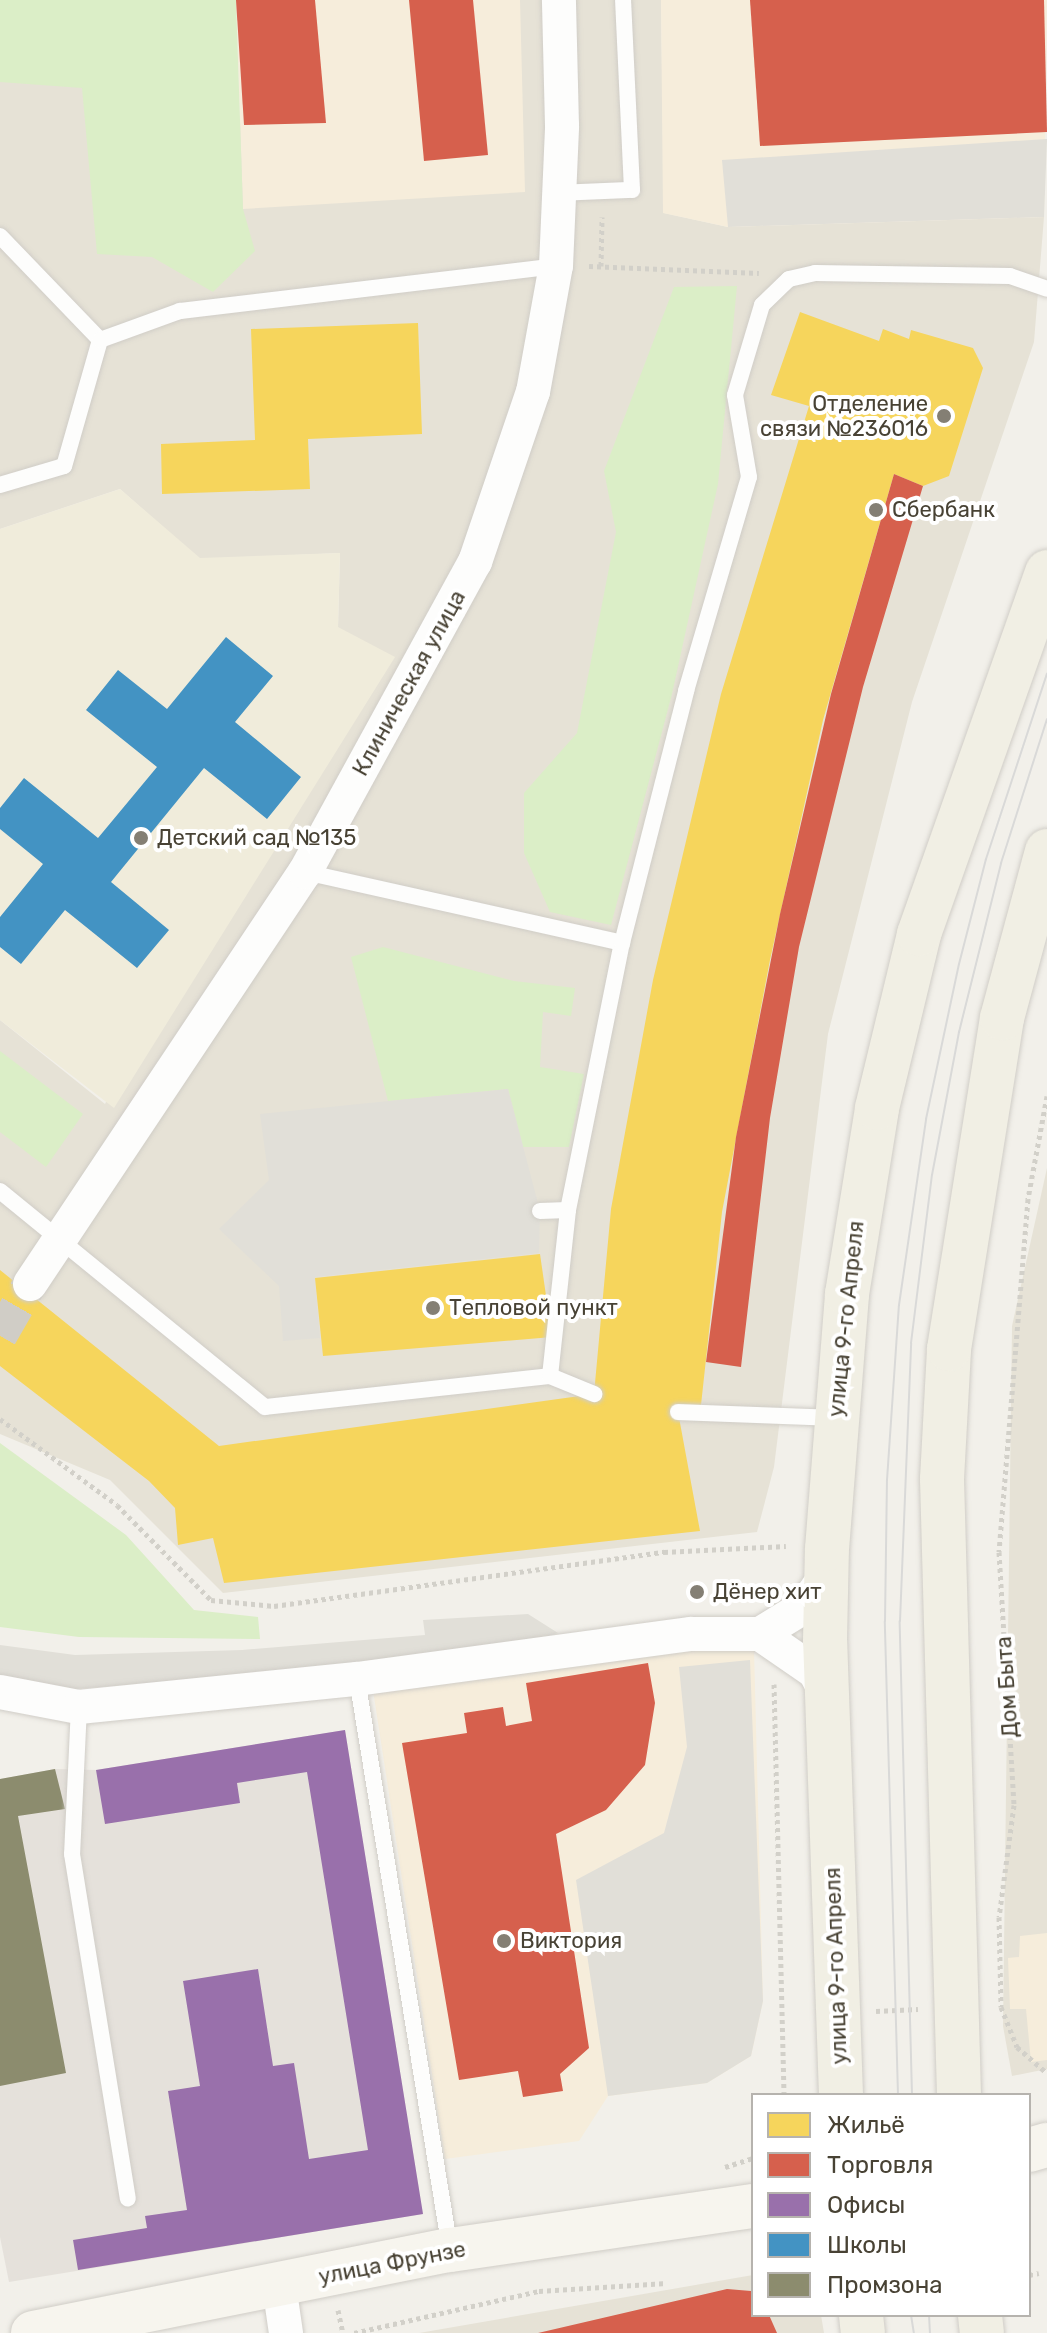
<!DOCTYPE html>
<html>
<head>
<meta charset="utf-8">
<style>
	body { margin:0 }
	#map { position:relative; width:1047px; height:2333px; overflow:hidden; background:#f2f0ea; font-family:Rubik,sans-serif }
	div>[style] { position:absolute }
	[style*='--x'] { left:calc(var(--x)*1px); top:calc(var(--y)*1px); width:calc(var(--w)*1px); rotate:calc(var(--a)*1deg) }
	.residential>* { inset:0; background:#e6e2d6 }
	.commercial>* { inset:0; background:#f6eddb }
	.industrial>* { inset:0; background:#e5e1db }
	.education>* { inset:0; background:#f0ecdb }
	.green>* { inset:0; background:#dbeec7 }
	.parking>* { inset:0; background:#e1dfd8 }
	.homes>* { inset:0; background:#f6d55c }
	.shops>* { inset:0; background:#d6604d }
	.offices>* { inset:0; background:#9970ab }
	.schools>* { inset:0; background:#4393c3 }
	.industry>* { inset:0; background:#8c8c6e }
	.street-tunnel>* { height:34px; margin-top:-17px; transform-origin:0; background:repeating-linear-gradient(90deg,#d0cdc6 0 34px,transparent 0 51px) }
	.path>* { height:5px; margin-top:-2.5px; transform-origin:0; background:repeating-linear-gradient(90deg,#d2d0c9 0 4px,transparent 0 8px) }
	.roads { filter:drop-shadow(0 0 2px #d0cdc7) drop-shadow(0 0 2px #d0cdc7) }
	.lane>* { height:16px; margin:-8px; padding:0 8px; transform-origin:8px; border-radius:8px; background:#fdfdfc }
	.street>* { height:34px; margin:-17px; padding:0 17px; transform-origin:17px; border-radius:17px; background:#fdfdfc }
	.secondary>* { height:44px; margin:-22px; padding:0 22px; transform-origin:22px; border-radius:22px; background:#f7f5ee }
	.primary>* { height:44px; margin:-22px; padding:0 22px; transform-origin:22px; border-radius:22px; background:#f1efe4 }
	.tram>* { height:2px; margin:-1px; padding:0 1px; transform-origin:1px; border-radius:1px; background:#d9d9d8 }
	.dots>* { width:22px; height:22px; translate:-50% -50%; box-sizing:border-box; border:4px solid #fff; border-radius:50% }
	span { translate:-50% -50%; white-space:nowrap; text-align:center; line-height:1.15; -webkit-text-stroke:8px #fff; paint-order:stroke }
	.poi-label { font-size:22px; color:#484234 }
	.right { translate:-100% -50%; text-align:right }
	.left { translate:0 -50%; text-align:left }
	.street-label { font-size:22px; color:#484234 }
	.legend { position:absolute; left:751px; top:2093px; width:280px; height:224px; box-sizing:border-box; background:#fff; border:2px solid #b6b3ae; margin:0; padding:10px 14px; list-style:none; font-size:24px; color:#484234 }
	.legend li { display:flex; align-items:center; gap:16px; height:40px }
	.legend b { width:40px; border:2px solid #b6b3ae }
</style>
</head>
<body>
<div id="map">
	<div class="residential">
		<i style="clip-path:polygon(0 0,244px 125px,243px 209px,520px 0,661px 0,664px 213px,728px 227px,1044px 217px,1034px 342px,912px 702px,828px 1034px,774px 1467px,757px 1532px,223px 1593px,110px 1480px,0 1434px,0 1020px,105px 1104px,338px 627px,340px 553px,199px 559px,120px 489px,0 529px)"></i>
		<i style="clip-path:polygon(1047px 1168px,1047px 2069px,1012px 2076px,1003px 2026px,1012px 1326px)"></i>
		<i style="clip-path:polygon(753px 2275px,753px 2315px,821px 2315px,824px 2333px,419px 2333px)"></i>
	</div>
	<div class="commercial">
		<i style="clip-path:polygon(236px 0,520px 0,525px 192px,243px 209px)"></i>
		<i style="clip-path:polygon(661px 0,1047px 0,1044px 217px,728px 227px,663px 213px)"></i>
		<i style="clip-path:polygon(754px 1648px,763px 2001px,751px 2056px,707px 2083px,608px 2096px,579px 2141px,445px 2159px,373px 1690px,676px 1650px)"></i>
		<i style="clip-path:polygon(1047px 1933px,1047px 2060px,1031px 2062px,1026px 2009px,1010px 2009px,1008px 1958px,1019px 1957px,1020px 1936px)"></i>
	</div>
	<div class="industrial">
		<i style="clip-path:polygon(345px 1730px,423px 2214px,9px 2282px,0 2237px,0 1779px,55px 1769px,96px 1770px)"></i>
	</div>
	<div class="education">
		<i style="clip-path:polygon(120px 489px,200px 558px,340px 553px,338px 627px,395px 657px,114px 1108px,0 1020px,0 529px)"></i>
	</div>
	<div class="green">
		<i style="clip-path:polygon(0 0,236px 0,243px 209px,255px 251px,213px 292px,152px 257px,97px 254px,82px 88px,0 82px)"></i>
		<i style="clip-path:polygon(737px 286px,718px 484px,672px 694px,611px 925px,550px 912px,524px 853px,524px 793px,577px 733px,616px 532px,604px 471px,674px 287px)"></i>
		<i style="clip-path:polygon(383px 947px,514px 981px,575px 988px,571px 1016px,543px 1012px,540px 1067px,584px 1074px,569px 1147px,523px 1147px,508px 1089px,388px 1101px,351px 957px)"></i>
		<i style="clip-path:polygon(0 1051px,83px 1114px,46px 1167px,0 1132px)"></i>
		<i style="clip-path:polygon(0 1443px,126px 1535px,194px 1610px,258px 1617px,260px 1639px,79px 1637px,0 1627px)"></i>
	</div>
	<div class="parking">
		<i style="clip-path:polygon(1047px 139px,1044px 217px,728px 227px,722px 160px)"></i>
		<i style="clip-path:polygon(508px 1089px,540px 1211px,539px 1253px,315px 1277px,320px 1338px,283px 1341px,279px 1286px,219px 1229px,269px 1180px,260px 1114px)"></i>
		<i style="clip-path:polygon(528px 1614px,558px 1633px,537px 1640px,248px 1676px,74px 1689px,0 1676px,0 1645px,75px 1655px,242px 1650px,425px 1635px,423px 1620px)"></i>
		<i style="clip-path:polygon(750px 1660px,763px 2001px,751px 2056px,707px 2083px,608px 2096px,576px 1880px,664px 1833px,687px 1747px,679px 1667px)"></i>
	</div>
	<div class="homes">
		<i style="clip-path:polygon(800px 312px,879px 341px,883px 329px,909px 339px,911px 330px,973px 348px,983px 368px,949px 476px,923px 486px,894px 474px,823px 720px,770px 960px,722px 1212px,701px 1405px,678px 1412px,700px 1531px,224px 1583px,213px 1538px,178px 1545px,175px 1508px,149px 1481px,0 1366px,0 1270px,219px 1446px,594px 1394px,611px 1209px,653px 980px,721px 694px,809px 406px,771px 395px)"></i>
		<i style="clip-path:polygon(418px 323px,422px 434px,308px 439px,310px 489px,162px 494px,161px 444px,255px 440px,251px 329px)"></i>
		<i style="clip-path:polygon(540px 1254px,552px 1337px,323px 1356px,315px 1278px)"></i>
	</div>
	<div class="shops">
		<i style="clip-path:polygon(236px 0,315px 0,326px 123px,244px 125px)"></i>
		<i style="clip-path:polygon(409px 0,473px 0,488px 155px,424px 161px)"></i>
		<i style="clip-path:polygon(750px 0,1044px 0,1047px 132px,760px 146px)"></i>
		<i style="clip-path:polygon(894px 474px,923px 486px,863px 687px,799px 947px,770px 1118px,741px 1367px,706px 1362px,736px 1137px,780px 914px,831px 694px)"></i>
		<i style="clip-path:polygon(648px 1663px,655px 1703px,645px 1765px,606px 1810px,556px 1834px,589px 2048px,560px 2074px,563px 2091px,523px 2097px,518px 2071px,459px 2080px,402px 1743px,467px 1733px,464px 1713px,503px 1707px,506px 1726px,532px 1721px,526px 1683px)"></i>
		<i style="clip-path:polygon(727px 2289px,751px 2291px,753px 2315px,769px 2315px,777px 2333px,538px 2333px)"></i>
	</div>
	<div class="offices">
		<i style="clip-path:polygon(345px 1730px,423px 2214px,78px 2270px,73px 2240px,147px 2228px,145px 2216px,187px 2210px,168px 2091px,200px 2086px,183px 1981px,258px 1969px,273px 2066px,294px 2063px,309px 2159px,368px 2150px,307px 1772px,237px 1783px,240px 1803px,105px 1824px,96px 1770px)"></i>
	</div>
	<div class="schools">
		<i style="clip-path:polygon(226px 637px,273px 676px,235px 722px,301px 777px,267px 819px,204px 768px,111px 882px,169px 930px,137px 968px,65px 910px,21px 964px,0 947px,0 917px,43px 864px,0 829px,0 808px,24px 778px,98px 838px,157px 767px,86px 710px,118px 670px,167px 709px)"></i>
	</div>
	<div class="industry">
		<i style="clip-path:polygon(55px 1769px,65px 1809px,18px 1816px,66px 2073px,0 2086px,0 1779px)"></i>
	</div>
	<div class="street-tunnel">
		<i style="--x:0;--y:1336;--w:60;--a:-60"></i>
	</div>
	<div class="path">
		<i style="--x:589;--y:266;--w:170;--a:2.4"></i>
		<i style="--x:601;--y:266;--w:49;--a:-88.8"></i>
		<i style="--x:1047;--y:1096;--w:105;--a:100.5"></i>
		<i style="--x:1028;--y:1199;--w:354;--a:94.7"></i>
		<i style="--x:999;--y:1552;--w:253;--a:86.6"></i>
		<i style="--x:1014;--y:1805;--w:113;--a:97.6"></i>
		<i style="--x:999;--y:1917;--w:90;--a:88.7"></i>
		<i style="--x:1001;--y:2007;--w:43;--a:68.2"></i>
		<i style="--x:1017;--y:2047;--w:40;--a:41"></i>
		<i style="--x:0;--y:1419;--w:145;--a:36.3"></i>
		<i style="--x:117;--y:1505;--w:134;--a:45.3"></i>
		<i style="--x:211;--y:1600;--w:63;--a:5.4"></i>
		<i style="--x:274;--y:1606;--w:394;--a:-7.9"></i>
		<i style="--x:664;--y:1552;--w:122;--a:-2.8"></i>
		<i style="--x:774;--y:1684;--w:411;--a:88.6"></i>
		<i style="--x:876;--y:2011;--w:42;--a:-2.7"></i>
		<i style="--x:725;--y:2167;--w:29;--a:-18"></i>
		<i style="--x:1029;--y:2275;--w:10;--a:-11"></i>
		<i style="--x:338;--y:2310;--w:24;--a:78"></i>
		<i style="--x:354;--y:2333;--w:190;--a:-12.8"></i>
		<i style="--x:539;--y:2291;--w:128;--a:-3.6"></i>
	</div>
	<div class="roads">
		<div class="lane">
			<i style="--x:559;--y:193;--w:73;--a:-2.4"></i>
			<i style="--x:632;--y:190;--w:190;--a:-92.7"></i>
			<i style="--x:0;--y:236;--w:144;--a:46.1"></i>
			<i style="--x:100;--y:340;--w:131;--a:105.9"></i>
			<i style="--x:64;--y:466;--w:67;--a:163.5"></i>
			<i style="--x:100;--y:340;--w:85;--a:-19.9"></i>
			<i style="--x:180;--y:311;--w:379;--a:-6.8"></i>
			<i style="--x:305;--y:872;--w:325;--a:12.6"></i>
			<i style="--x:0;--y:1191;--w:342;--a:39.2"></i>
			<i style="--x:265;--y:1407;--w:287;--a:-6.2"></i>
			<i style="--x:550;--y:1376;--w:167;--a:-83.8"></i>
			<i style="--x:568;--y:1210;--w:272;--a:-78.6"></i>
			<i style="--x:622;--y:943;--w:260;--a:-75.7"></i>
			<i style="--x:686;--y:691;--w:223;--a:-73.6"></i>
			<i style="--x:749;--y:477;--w:83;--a:-99.7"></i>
			<i style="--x:735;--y:395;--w:94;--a:-73.3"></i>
			<i style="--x:762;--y:305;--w:37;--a:-44"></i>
			<i style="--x:789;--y:279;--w:27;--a:-13"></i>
			<i style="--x:815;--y:273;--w:195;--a:0.9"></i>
			<i style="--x:1010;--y:276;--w:39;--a:19"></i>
			<i style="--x:540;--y:1211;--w:28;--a:-2"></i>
			<i style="--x:550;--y:1376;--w:48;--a:22.2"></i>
			<i style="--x:678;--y:1412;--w:157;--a:2.2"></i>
			<i style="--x:357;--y:1679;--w:578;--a:80.73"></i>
			<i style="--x:79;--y:1707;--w:147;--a:92.7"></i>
			<i style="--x:72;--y:1854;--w:349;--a:80.8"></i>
		</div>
		<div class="street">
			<i style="--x:30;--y:1284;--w:495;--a:-56.3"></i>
			<i style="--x:305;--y:872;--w:354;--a:-61.3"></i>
			<i style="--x:475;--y:562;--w:180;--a:-71.2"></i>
			<i style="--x:533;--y:392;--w:128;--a:-79.7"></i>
			<i style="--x:556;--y:266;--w:140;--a:-87.5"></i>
			<i style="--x:562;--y:126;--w:126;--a:-91.4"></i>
			<i style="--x:760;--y:1634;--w:52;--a:-31.5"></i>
			<i style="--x:804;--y:1607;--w:38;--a:-55"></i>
			<i style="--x:0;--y:1692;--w:80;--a:10.8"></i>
			<i style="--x:79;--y:1707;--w:279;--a:-5.8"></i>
			<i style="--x:357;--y:1679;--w:337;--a:-7.7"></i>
			<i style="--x:691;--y:1634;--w:69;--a:0"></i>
			<i style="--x:760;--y:1634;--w:67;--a:34.6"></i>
			<i style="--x:815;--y:1672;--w:26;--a:62"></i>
			<i style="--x:279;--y:2285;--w:49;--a:81.7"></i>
		</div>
		<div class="secondary">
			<i style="--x:1029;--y:2150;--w:19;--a:-16"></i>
			<i style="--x:33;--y:2333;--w:425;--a:-11.3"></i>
			<i style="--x:450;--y:2250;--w:306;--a:-8.3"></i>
		</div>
		<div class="primary">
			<i style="--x:841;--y:2095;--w:454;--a:-92"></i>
			<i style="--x:825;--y:1641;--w:92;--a:-88.8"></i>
			<i style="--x:827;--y:1549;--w:256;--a:-85.5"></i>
			<i style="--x:847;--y:1294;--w:188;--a:-80.8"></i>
			<i style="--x:877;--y:1108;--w:179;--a:-76.4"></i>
			<i style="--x:919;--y:934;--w:384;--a:-70.5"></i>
			<i style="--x:959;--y:2095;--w:616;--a:-91.58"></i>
			<i style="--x:942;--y:1479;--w:130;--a:-86.9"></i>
			<i style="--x:949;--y:1349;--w:335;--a:-80.9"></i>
			<i style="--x:1002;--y:1018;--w:173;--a:-74.9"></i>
			<i style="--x:861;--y:2315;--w:18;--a:84"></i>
			<i style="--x:980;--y:2315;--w:18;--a:84"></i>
		</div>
	</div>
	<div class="tram">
		<i style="--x:898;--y:2095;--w:474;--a:-91.6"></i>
		<i style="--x:885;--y:1621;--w:141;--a:-89.2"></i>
		<i style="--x:887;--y:1480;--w:175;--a:-86.1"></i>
		<i style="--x:899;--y:1305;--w:188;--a:-81.7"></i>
		<i style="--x:926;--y:1119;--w:158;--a:-78"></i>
		<i style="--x:959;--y:964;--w:108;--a:-75.6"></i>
		<i style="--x:986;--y:859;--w:195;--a:-71.8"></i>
		<i style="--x:912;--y:2095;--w:474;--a:-91.5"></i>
		<i style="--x:900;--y:1621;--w:278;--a:-87.7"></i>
		<i style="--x:911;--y:1343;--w:169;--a:-82.9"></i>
		<i style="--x:932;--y:1175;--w:146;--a:-79.3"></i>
		<i style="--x:959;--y:1032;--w:174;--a:-76"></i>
		<i style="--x:1001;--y:863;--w:151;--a:-72.3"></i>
		<i style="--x:911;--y:2315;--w:18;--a:81"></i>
		<i style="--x:929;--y:2315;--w:18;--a:87"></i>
	</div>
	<div class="dots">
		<i style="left:944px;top:416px;background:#847f74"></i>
		<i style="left:876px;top:510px;background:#847f74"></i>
		<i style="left:141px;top:838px;background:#847f74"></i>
		<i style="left:433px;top:1308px;background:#847f74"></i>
		<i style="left:697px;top:1592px;background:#847f74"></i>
		<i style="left:504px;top:1941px;background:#847f74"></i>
	</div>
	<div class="poi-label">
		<span class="right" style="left:928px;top:416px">Отделение<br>связи №236016</span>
		<span class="left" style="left:892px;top:510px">Сбербанк</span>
		<span class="left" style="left:157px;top:838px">Детский сад №135</span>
		<span class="left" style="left:449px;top:1308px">Тепловой пункт</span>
		<span class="left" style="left:713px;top:1592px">Дёнер хит</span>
		<span class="left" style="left:520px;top:1941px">Виктория</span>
	</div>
	<div class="street-label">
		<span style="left:409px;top:683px;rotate:-61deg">Клиническая улица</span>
		<span style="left:846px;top:1319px;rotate:-84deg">улица 9-го Апреля</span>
		<span style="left:1007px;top:1687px;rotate:-94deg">Дом Быта</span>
		<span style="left:836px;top:1966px;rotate:-92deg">улица 9-го Апреля</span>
		<span style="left:392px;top:2263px;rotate:-11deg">улица Фрунзе</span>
	</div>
	<ul class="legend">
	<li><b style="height:22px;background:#f6d55c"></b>Жильё</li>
	<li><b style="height:22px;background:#d6604d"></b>Торговля</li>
	<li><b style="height:22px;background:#9970ab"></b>Офисы</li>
	<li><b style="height:22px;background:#4393c3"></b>Школы</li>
	<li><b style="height:22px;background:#8c8c6e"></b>Промзона</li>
	</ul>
</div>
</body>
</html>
